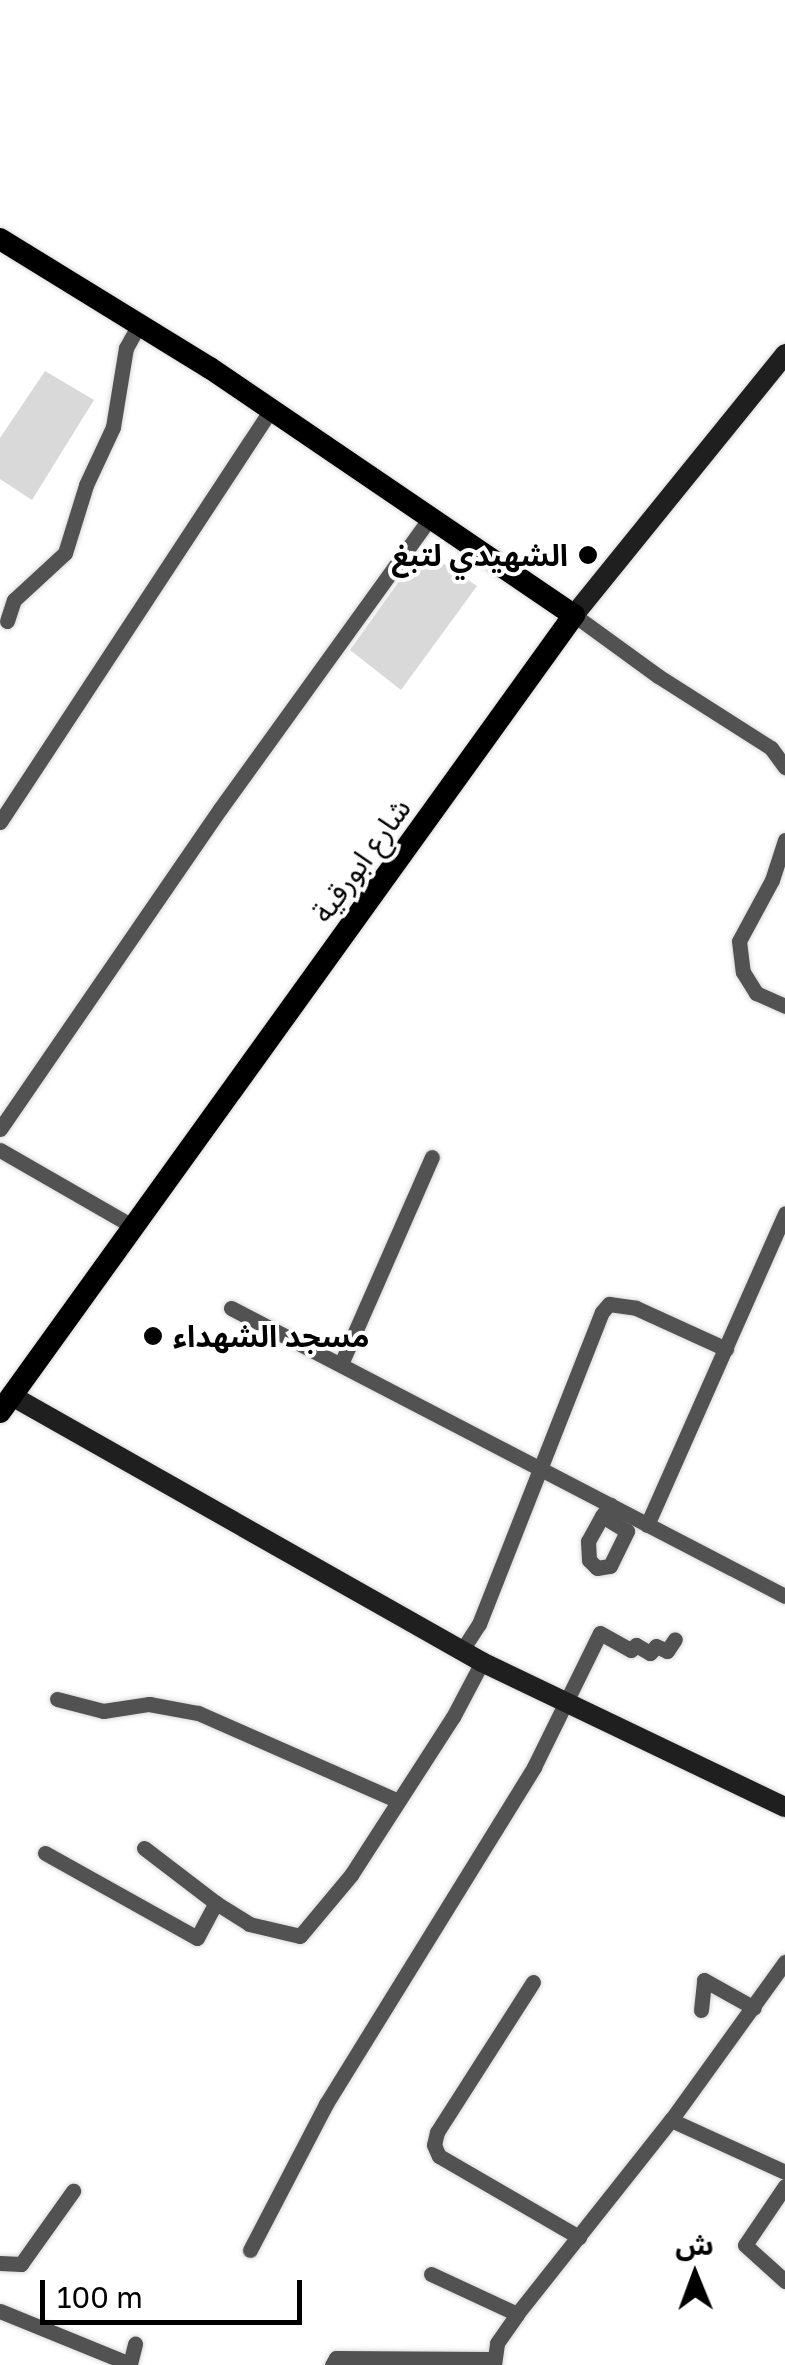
<!DOCTYPE html>
<html>
<head>
<meta charset="utf-8">
<style>
	body { margin:0 }
	#map { position:relative; width:785px; height:2365px; overflow:hidden; background:#fff; font-family:"Golos Text","Noto Sans Arabic",sans-serif }
	div>[style] { position:absolute }
	[style*='--x'] { left:calc(var(--x)*1px); top:calc(var(--y)*1px); width:calc(var(--w)*1px); rotate:calc(var(--a)*1deg) }
	.green>* { inset:0; background:#d9d9d9 }
	.roads { filter:drop-shadow(0 0 2px #dbdbdb) drop-shadow(0 0 2px #dbdbdb) }
	.street>* { height:15px; margin:-7.5px; padding:0 7.5px; transform-origin:7.5px; border-radius:7.5px; background:#525252 }
	.secondary>* { height:20px; margin:-10px; padding:0 10px; transform-origin:10px; border-radius:10px; background:#1f1f1f }
	.primary>* { height:22px; margin:-11px; padding:0 11px; transform-origin:11px; border-radius:11px; background:#000 }
	.dots>* { width:28px; height:28px; translate:-50% -50%; box-sizing:border-box; border:5px solid #fff; border-radius:50% }
	span { translate:-50% -50%; white-space:nowrap; text-align:center; line-height:1.15; -webkit-text-stroke:8px #fff; paint-order:stroke }
	.poi-label { font-size:30px; color:#000; font-weight:700 }
	.right { translate:-100% -50%; text-align:right }
	.left { translate:0 -50%; text-align:left }
	.street-label { font-size:30px; color:#000 }
	.north { position:absolute; left:645px; top:2225px; width:100px; height:100px; -webkit-text-stroke:8px #fff; paint-order:stroke; rotate:359deg; font-size:28px; font-weight:700; line-height:40px; text-align:center; color:#000 }
	.north::after { content:''; display:block; margin:auto; width:35px; height:45px; background:#000; clip-path:polygon(50% 0,100% 100%,50% 72%,0 100%) }
	.scale { position:absolute; left:40px; top:2280px; width:262px; height:45px; box-sizing:border-box; border:5px solid #000; border-top:0; padding-left:12px; font-size:30px; line-height:35px; white-space:nowrap; color:#000; -webkit-text-stroke:8px #fff; paint-order:stroke }
</style>
</head>
<body>
<div id="map">
	<div class="green">
		<i style="clip-path:polygon(45px 371px,94px 400px,32px 500px,0 479px,0 438px)"></i>
		<i style="clip-path:polygon(422px 549px,477px 586px,401px 690px,350px 650px)"></i>
	</div>
	<div class="roads">
		<div class="street">
			<i style="--x:574;--y:615;--w:104;--a:36"></i>
			<i style="--x:658;--y:676;--w:134;--a:32.5"></i>
			<i style="--x:771;--y:748;--w:24;--a:54"></i>
			<i style="--x:7;--y:621;--w:22;--a:-72"></i>
			<i style="--x:14;--y:600;--w:69;--a:-42.7"></i>
			<i style="--x:65;--y:553;--w:71;--a:-72.8"></i>
			<i style="--x:86;--y:485;--w:64;--a:-65"></i>
			<i style="--x:113;--y:427;--w:80;--a:-80.7"></i>
			<i style="--x:126;--y:348;--w:29;--a:-61"></i>
			<i style="--x:0;--y:822;--w:494;--a:-56.7"></i>
			<i style="--x:785;--y:840;--w:42;--a:108"></i>
			<i style="--x:772;--y:880;--w:69;--a:118.4"></i>
			<i style="--x:739;--y:941;--w:31;--a:83"></i>
			<i style="--x:743;--y:972;--w:25;--a:58"></i>
			<i style="--x:756;--y:993;--w:32;--a:24"></i>
			<i style="--x:0;--y:1129;--w:388;--a:-55.5"></i>
			<i style="--x:220;--y:809;--w:359;--a:-54.2"></i>
			<i style="--x:0;--y:1150;--w:152;--a:29.9"></i>
			<i style="--x:231;--y:1308;--w:624;--a:27.47"></i>
			<i style="--x:341;--y:1364;--w:226;--a:-66.3"></i>
			<i style="--x:602;--y:1516;--w:29;--a:119"></i>
			<i style="--x:588;--y:1541;--w:19;--a:87"></i>
			<i style="--x:589;--y:1560;--w:11;--a:45"></i>
			<i style="--x:597;--y:1568;--w:13;--a:-9"></i>
			<i style="--x:610;--y:1566;--w:39;--a:-64"></i>
			<i style="--x:627;--y:1531;--w:29;--a:-149"></i>
			<i style="--x:602;--y:1516;--w:14;--a:-54"></i>
			<i style="--x:647;--y:1525;--w:341;--a:-66.1"></i>
			<i style="--x:462;--y:1650;--w:31;--a:-57"></i>
			<i style="--x:479;--y:1624;--w:335;--a:-68.5"></i>
			<i style="--x:602;--y:1312;--w:11;--a:-49"></i>
			<i style="--x:609;--y:1304;--w:27;--a:8"></i>
			<i style="--x:636;--y:1308;--w:99;--a:24.5"></i>
			<i style="--x:57;--y:1699;--w:48;--a:14.6"></i>
			<i style="--x:103;--y:1711;--w:47;--a:-8.7"></i>
			<i style="--x:149;--y:1704;--w:50;--a:10.4"></i>
			<i style="--x:198;--y:1713;--w:216;--a:23.7"></i>
			<i style="--x:144;--y:1848;--w:91;--a:37.4"></i>
			<i style="--x:45;--y:1853;--w:174;--a:29.2"></i>
			<i style="--x:197;--y:1938;--w:40;--a:-62"></i>
			<i style="--x:216;--y:1903;--w:39;--a:32"></i>
			<i style="--x:249;--y:1924;--w:52;--a:13.2"></i>
			<i style="--x:300;--y:1936;--w:80;--a:-50.1"></i>
			<i style="--x:351;--y:1875;--w:188;--a:-57.2"></i>
			<i style="--x:453;--y:1717;--w:62;--a:-62.2"></i>
			<i style="--x:533;--y:1982;--w:178;--a:122.6"></i>
			<i style="--x:437;--y:2132;--w:13;--a:103"></i>
			<i style="--x:434;--y:2145;--w:12;--a:66"></i>
			<i style="--x:439;--y:2156;--w:162;--a:30.1"></i>
			<i style="--x:701;--y:2010;--w:30;--a:-84"></i>
			<i style="--x:704;--y:1980;--w:57;--a:29.2"></i>
			<i style="--x:671;--y:2120;--w:125;--a:24.5"></i>
			<i style="--x:785;--y:2186;--w:71;--a:124.1"></i>
			<i style="--x:745;--y:2245;--w:54;--a:42"></i>
			<i style="--x:250;--y:2250;--w:165;--a:-62.5"></i>
			<i style="--x:326;--y:2104;--w:396;--a:-58.3"></i>
			<i style="--x:534;--y:1767;--w:149;--a:-63.8"></i>
			<i style="--x:600;--y:1633;--w:35;--a:29"></i>
			<i style="--x:631;--y:1650;--w:7;--a:-45"></i>
			<i style="--x:636;--y:1645;--w:16;--a:30"></i>
			<i style="--x:650;--y:1653;--w:9;--a:-49"></i>
			<i style="--x:656;--y:1646;--w:12;--a:24"></i>
			<i style="--x:667;--y:1651;--w:14;--a:-56"></i>
			<i style="--x:0;--y:2263;--w:21;--a:3"></i>
			<i style="--x:21;--y:2264;--w:90;--a:-54.5"></i>
			<i style="--x:431;--y:2274;--w:95;--a:24.9"></i>
			<i style="--x:0;--y:2311;--w:140;--a:22.2"></i>
			<i style="--x:130;--y:2364;--w:21;--a:-76"></i>
			<i style="--x:332;--y:2365;--w:8;--a:-60"></i>
			<i style="--x:336;--y:2358;--w:155;--a:0.4"></i>
			<i style="--x:494;--y:2365;--w:22;--a:-82"></i>
			<i style="--x:497;--y:2343;--w:35;--a:-55"></i>
			<i style="--x:517;--y:2314;--w:248;--a:-51.6"></i>
			<i style="--x:671;--y:2120;--w:195;--a:-54.2"></i>
		</div>
		<div class="secondary">
			<i style="--x:574;--y:615;--w:336;--a:-51"></i>
			<i style="--x:12;--y:1396;--w:540;--a:29.51"></i>
			<i style="--x:482;--y:1662;--w:336;--a:25.6"></i>
		</div>
		<div class="primary">
			<i style="--x:0;--y:239;--w:246;--a:31.6"></i>
			<i style="--x:210;--y:368;--w:440;--a:34.2"></i>
			<i style="--x:574;--y:615;--w:982;--a:125.76"></i>
		</div>
	</div>
	<div class="dots">
		<i style="left:588px;top:555px;background:#000"></i>
		<i style="left:153px;top:1336px;background:#000"></i>
	</div>
	<div class="poi-label">
		<span class="right" style="left:568px;top:555px">الشهيدي لتبغ</span>
		<span class="left" style="left:173px;top:1336px">مسجد الشهداء</span>
	</div>
	<div class="street-label">
		<span style="left:361px;top:860px;rotate:-54deg">شارع ابورقية</span>
	</div>
	<div class="north">ش</div>
	<div class="scale">100 m</div>
</div>
</body>
</html>
